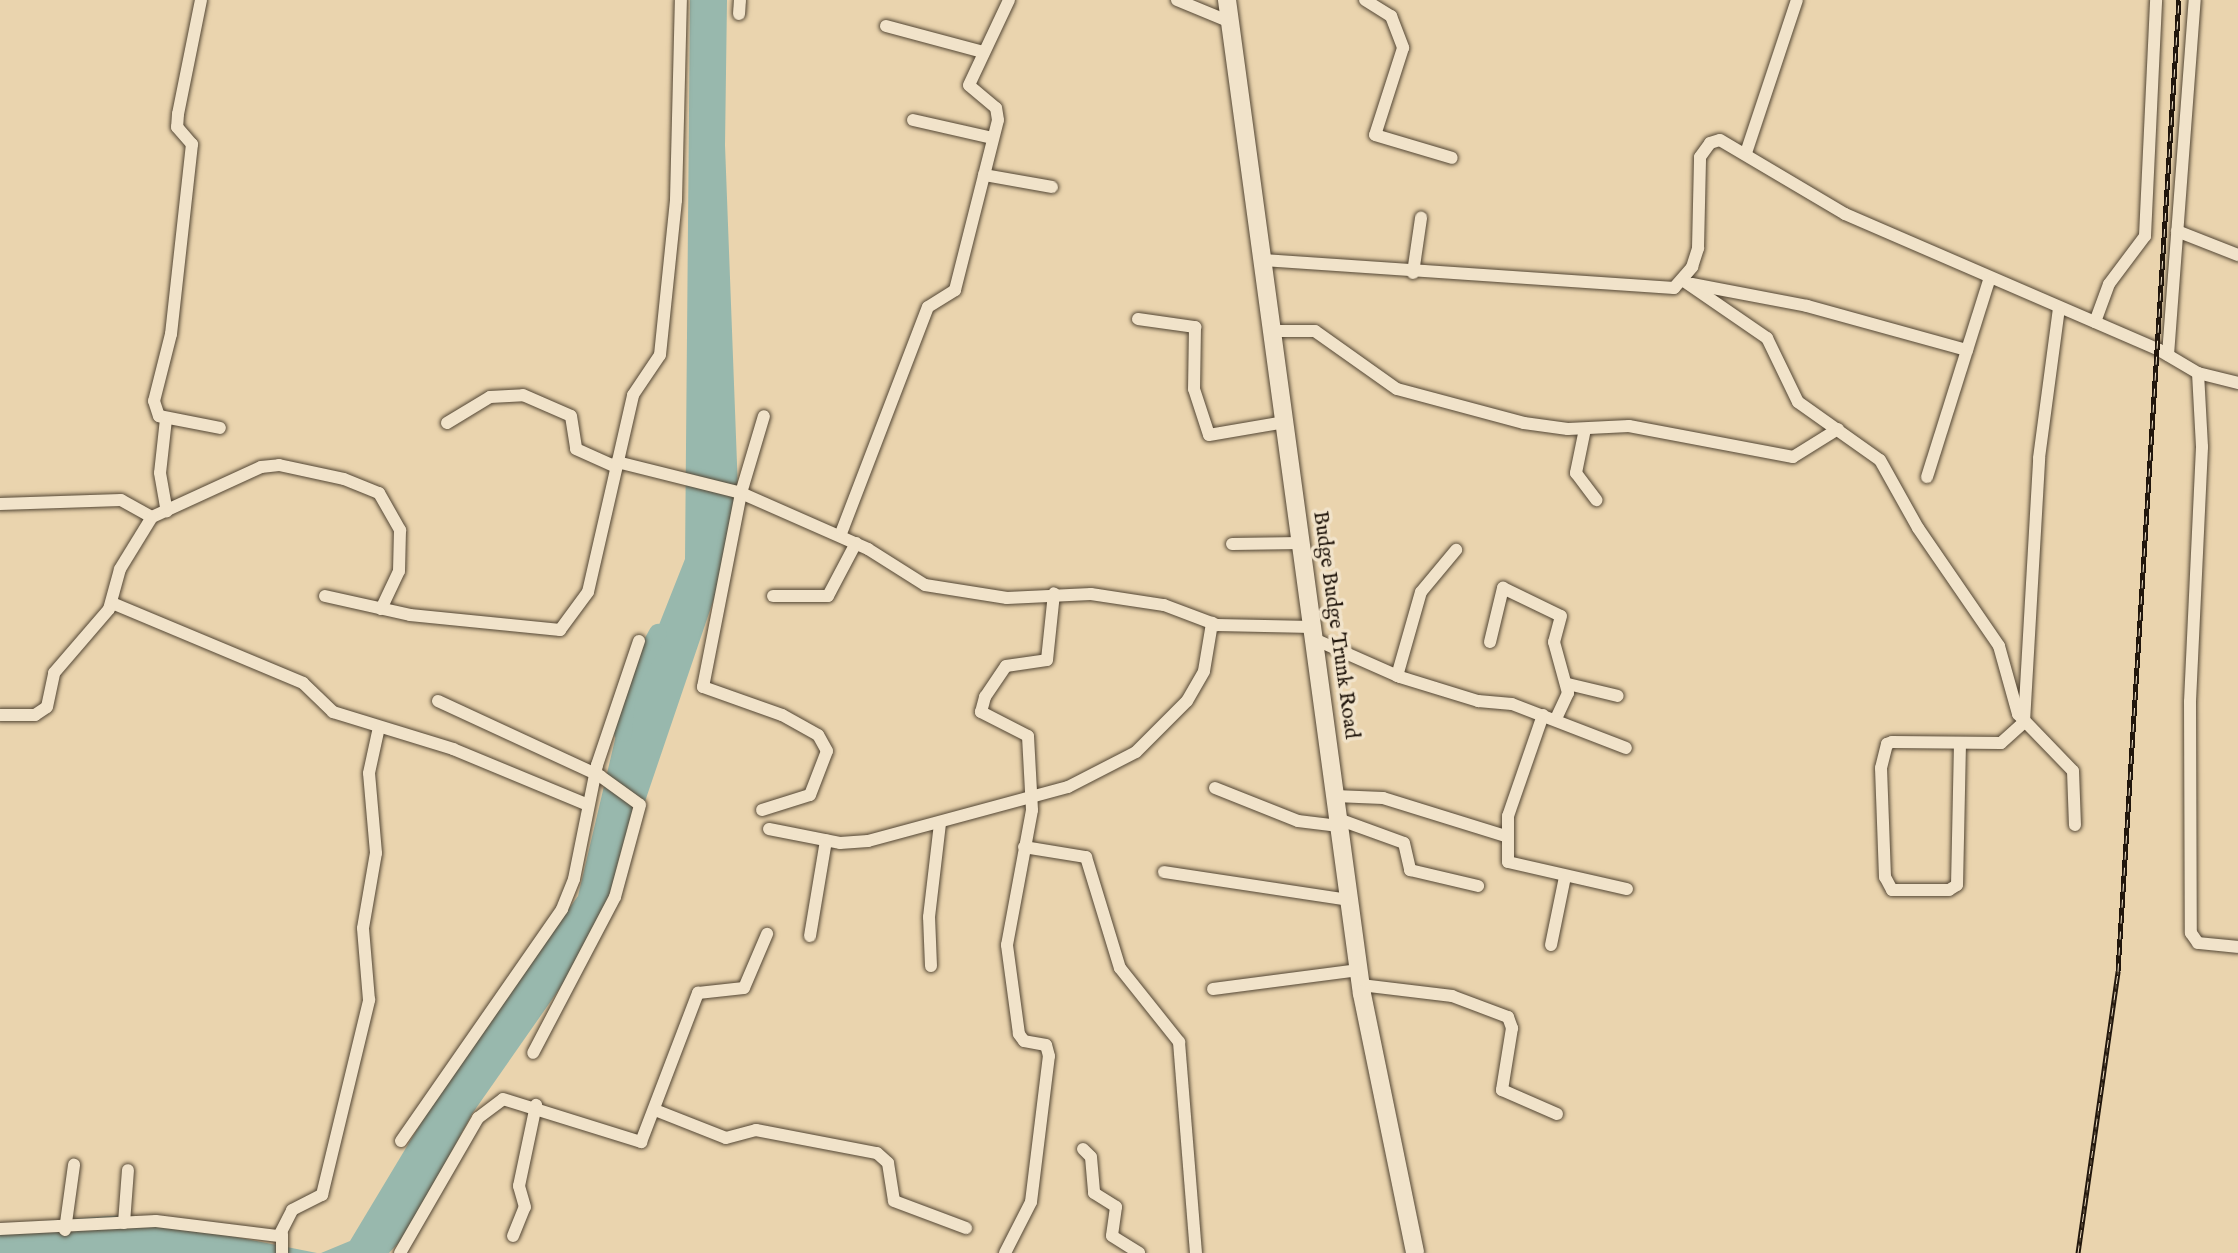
<!DOCTYPE html>
<html>
<head>
<meta charset="utf-8">
<style>
	body { margin:0 }
	#map { position:relative; width:2238px; height:1253px; overflow:hidden; background:#ead4ae; font-family:"IM FELL English",serif }
	div>[style] { position:absolute }
	[style*='--x'] { left:calc(var(--x)*1px); top:calc(var(--y)*1px); width:calc(var(--w)*1px); rotate:calc(var(--a)*1deg) }
	.water>* { inset:0; background:#98b8ad }
	.river>* { height:18px; margin:-9px; padding:0 9px; transform-origin:9px; border-radius:9px; background:#98b8ad }
	.roads { filter:drop-shadow(0 0 2px #534634) drop-shadow(0 0 2px #534634) }
	.minor>* { height:12px; margin:-6px; padding:0 6px; transform-origin:6px; border-radius:6px; background:#f1e3ca }
	.secondary>* { height:18px; margin:-9px; padding:0 9px; transform-origin:9px; border-radius:9px; background:#f1e3ca }
	.rail>* { height:5px; margin-top:-2.5px; transform-origin:0; background:repeating-linear-gradient(90deg,#f1e3ca 0 8px,#21160c 0 16px); box-sizing:border-box; border-block:2px solid #21160c }
	span { translate:-50% -50%; white-space:nowrap; text-align:center; line-height:1.15; -webkit-text-stroke:7px #f1e3ca; paint-order:stroke }
	.street-label { font-size:21px; color:#21160c }
</style>
</head>
<body>
<div id="map">
	<div class="water">
		<i style="clip-path:polygon(690px 0,727px 0,725px 145px,738px 490px,722px 575px,602px 928px,472px 1114px,406px 1235px,389px 1253px,321px 1253px,350px 1241px,451px 1073px,578px 896px,617px 731px,685px 559px)"></i>
		<i style="clip-path:polygon(125px 1215px,317px 1253px,0 1253px,0 1224px)"></i>
	</div>
	<div class="river">
		<i style="--x:623;--y:733;--w:43;--a:-84.7"></i>
		<i style="--x:627;--y:690;--w:65;--a:-61.5"></i>
	</div>
	<div class="roads">
		<div class="minor">
			<i style="--x:201;--y:0;--w:116;--a:101.4"></i>
			<i style="--x:178;--y:114;--w:13;--a:94"></i>
			<i style="--x:177;--y:127;--w:23;--a:49"></i>
			<i style="--x:192;--y:144;--w:191;--a:96.3"></i>
			<i style="--x:171;--y:334;--w:69;--a:104.2"></i>
			<i style="--x:154;--y:401;--w:16;--a:72"></i>
			<i style="--x:159;--y:416;--w:62;--a:11.1"></i>
			<i style="--x:1177;--y:0;--w:57;--a:22.5"></i>
			<i style="--x:1365;--y:0;--w:31;--a:32"></i>
			<i style="--x:1391;--y:16;--w:34;--a:69"></i>
			<i style="--x:1403;--y:48;--w:91;--a:107.8"></i>
			<i style="--x:1375;--y:135;--w:80;--a:16.6"></i>
			<i style="--x:739;--y:14;--w:14;--a:-86"></i>
			<i style="--x:886;--y:26;--w:100;--a:15"></i>
			<i style="--x:913;--y:120;--w:82;--a:12.7"></i>
			<i style="--x:1746;--y:153;--w:161;--a:-71.6"></i>
			<i style="--x:984;--y:175;--w:69;--a:10"></i>
			<i style="--x:2177;--y:231;--w:66;--a:21.5"></i>
			<i style="--x:1263;--y:260;--w:412;--a:3.9"></i>
			<i style="--x:1674;--y:288;--w:28;--a:-49"></i>
			<i style="--x:1692;--y:267;--w:20;--a:-72"></i>
			<i style="--x:1698;--y:248;--w:91;--a:-88.7"></i>
			<i style="--x:1700;--y:157;--w:17;--a:-54"></i>
			<i style="--x:1710;--y:143;--w:10;--a:-17"></i>
			<i style="--x:1720;--y:140;--w:145;--a:30.6"></i>
			<i style="--x:1845;--y:214;--w:342;--a:23.4"></i>
			<i style="--x:2159;--y:350;--w:45;--a:30.5"></i>
			<i style="--x:2198;--y:373;--w:41;--a:14"></i>
			<i style="--x:1413;--y:273;--w:56;--a:-81.7"></i>
			<i style="--x:1684;--y:281;--w:101;--a:34.5"></i>
			<i style="--x:1767;--y:338;--w:71;--a:64.2"></i>
			<i style="--x:1798;--y:402;--w:100;--a:35.3"></i>
			<i style="--x:1880;--y:460;--w:78;--a:60.8"></i>
			<i style="--x:1918;--y:528;--w:143;--a:55.5"></i>
			<i style="--x:1999;--y:646;--w:71;--a:74.4"></i>
			<i style="--x:2018;--y:714;--w:79;--a:46"></i>
			<i style="--x:2073;--y:771;--w:54;--a:87.9"></i>
			<i style="--x:1692;--y:284;--w:117;--a:10.8"></i>
			<i style="--x:1807;--y:306;--w:166;--a:15.4"></i>
			<i style="--x:1138;--y:319;--w:58;--a:8"></i>
			<i style="--x:1195;--y:327;--w:62;--a:90.9"></i>
			<i style="--x:1194;--y:389;--w:48;--a:71.9"></i>
			<i style="--x:1209;--y:435;--w:77;--a:-9.7"></i>
			<i style="--x:2095;--y:322;--w:40;--a:-69.8"></i>
			<i style="--x:2109;--y:284;--w:60;--a:-53.1"></i>
			<i style="--x:2145;--y:236;--w:236;--a:-87.3"></i>
			<i style="--x:1272;--y:331;--w:43;--a:0"></i>
			<i style="--x:1315;--y:331;--w:100;--a:35.3"></i>
			<i style="--x:1397;--y:389;--w:131;--a:15"></i>
			<i style="--x:1524;--y:423;--w:44;--a:7.8"></i>
			<i style="--x:1568;--y:429;--w:61;--a:-2.8"></i>
			<i style="--x:1629;--y:426;--w:167;--a:10.7"></i>
			<i style="--x:1793;--y:457;--w:53;--a:-31.9"></i>
			<i style="--x:2168;--y:355;--w:356;--a:-85.7"></i>
			<i style="--x:2198;--y:373;--w:74;--a:86.9"></i>
			<i style="--x:2202;--y:447;--w:255;--a:92.7"></i>
			<i style="--x:2190;--y:702;--w:231;--a:89.8"></i>
			<i style="--x:2191;--y:933;--w:12;--a:55"></i>
			<i style="--x:2198;--y:943;--w:40;--a:5.7"></i>
			<i style="--x:166;--y:419;--w:54;--a:96.3"></i>
			<i style="--x:160;--y:473;--w:39;--a:80"></i>
			<i style="--x:447;--y:423;--w:50;--a:-31.2"></i>
			<i style="--x:490;--y:397;--w:33;--a:-3"></i>
			<i style="--x:523;--y:395;--w:52;--a:23.6"></i>
			<i style="--x:571;--y:416;--w:33;--a:81"></i>
			<i style="--x:576;--y:449;--w:44;--a:24.2"></i>
			<i style="--x:1585;--y:429;--w:45;--a:101.6"></i>
			<i style="--x:1576;--y:473;--w:34;--a:53"></i>
			<i style="--x:617;--y:462;--w:128;--a:14"></i>
			<i style="--x:741;--y:493;--w:139;--a:23.8"></i>
			<i style="--x:868;--y:549;--w:67;--a:32.3"></i>
			<i style="--x:925;--y:585;--w:83;--a:9"></i>
			<i style="--x:1007;--y:598;--w:84;--a:-2.7"></i>
			<i style="--x:1091;--y:594;--w:74;--a:8.6"></i>
			<i style="--x:1164;--y:605;--w:57;--a:20.7"></i>
			<i style="--x:1217;--y:625;--w:95;--a:1.2"></i>
			<i style="--x:1927;--y:477;--w:207;--a:-72.5"></i>
			<i style="--x:0;--y:504;--w:121;--a:-1.9"></i>
			<i style="--x:121;--y:500;--w:35;--a:29"></i>
			<i style="--x:152;--y:517;--w:120;--a:-24.6"></i>
			<i style="--x:261;--y:467;--w:18;--a:-6"></i>
			<i style="--x:279;--y:465;--w:66;--a:12.2"></i>
			<i style="--x:344;--y:479;--w:38;--a:22"></i>
			<i style="--x:379;--y:493;--w:43;--a:60.4"></i>
			<i style="--x:400;--y:530;--w:41;--a:91.4"></i>
			<i style="--x:399;--y:571;--w:42;--a:115.3"></i>
			<i style="--x:840;--y:536;--w:245;--a:-69"></i>
			<i style="--x:928;--y:307;--w:32;--a:-32"></i>
			<i style="--x:955;--y:290;--w:175;--a:-75.8"></i>
			<i style="--x:998;--y:120;--w:12;--a:-99"></i>
			<i style="--x:996;--y:108;--w:35;--a:-140"></i>
			<i style="--x:969;--y:85;--w:94;--a:-64.8"></i>
			<i style="--x:1232;--y:544;--w:69;--a:-0.8"></i>
			<i style="--x:325;--y:596;--w:87;--a:12.6"></i>
			<i style="--x:410;--y:615;--w:151;--a:5.7"></i>
			<i style="--x:560;--y:630;--w:47;--a:-53.6"></i>
			<i style="--x:588;--y:592;--w:202;--a:-77.1"></i>
			<i style="--x:633;--y:395;--w:48;--a:-56"></i>
			<i style="--x:660;--y:355;--w:156;--a:-84.1"></i>
			<i style="--x:676;--y:200;--w:200;--a:-88.6"></i>
			<i style="--x:773;--y:596;--w:55;--a:0"></i>
			<i style="--x:828;--y:596;--w:60;--a:-62.2"></i>
			<i style="--x:112;--y:603;--w:207;--a:22.7"></i>
			<i style="--x:303;--y:683;--w:42;--a:44"></i>
			<i style="--x:333;--y:712;--w:126;--a:17.1"></i>
			<i style="--x:453;--y:749;--w:146;--a:22.5"></i>
			<i style="--x:1314;--y:639;--w:94;--a:23.8"></i>
			<i style="--x:1400;--y:677;--w:82;--a:17.1"></i>
			<i style="--x:1478;--y:701;--w:34;--a:5"></i>
			<i style="--x:1512;--y:704;--w:122;--a:21.1"></i>
			<i style="--x:1490;--y:642;--w:56;--a:-76.5"></i>
			<i style="--x:1503;--y:588;--w:64;--a:25.8"></i>
			<i style="--x:1561;--y:616;--w:27;--a:105"></i>
			<i style="--x:1554;--y:642;--w:53;--a:74.6"></i>
			<i style="--x:1568;--y:693;--w:29;--a:115"></i>
			<i style="--x:1397;--y:676;--w:87;--a:-74.1"></i>
			<i style="--x:1421;--y:592;--w:55;--a:-50.2"></i>
			<i style="--x:1568;--y:684;--w:51;--a:13.5"></i>
			<i style="--x:438;--y:701;--w:179;--a:24.8"></i>
			<i style="--x:600;--y:776;--w:49;--a:35.9"></i>
			<i style="--x:640;--y:805;--w:95;--a:105.2"></i>
			<i style="--x:615;--y:897;--w:176;--a:117.7"></i>
			<i style="--x:0;--y:715;--w:35;--a:0"></i>
			<i style="--x:35;--y:715;--w:14;--a:-34"></i>
			<i style="--x:47;--y:707;--w:35;--a:-78"></i>
			<i style="--x:54;--y:673;--w:84;--a:-49.3"></i>
			<i style="--x:109;--y:609;--w:41;--a:-74.6"></i>
			<i style="--x:120;--y:569;--w:61;--a:-58.4"></i>
			<i style="--x:1543;--y:715;--w:107;--a:109.1"></i>
			<i style="--x:1508;--y:816;--w:46;--a:90"></i>
			<i style="--x:1508;--y:862;--w:122;--a:12.8"></i>
			<i style="--x:1960;--y:743;--w:142;--a:91.2"></i>
			<i style="--x:1957;--y:885;--w:9;--a:148"></i>
			<i style="--x:1949;--y:890;--w:57;--a:180"></i>
			<i style="--x:1892;--y:890;--w:15;--a:-118"></i>
			<i style="--x:1885;--y:877;--w:109;--a:-92.1"></i>
			<i style="--x:1881;--y:768;--w:25;--a:-76"></i>
			<i style="--x:1887;--y:744;--w:5;--a:-22"></i>
			<i style="--x:1892;--y:742;--w:109;--a:0.5"></i>
			<i style="--x:2001;--y:743;--w:31;--a:-42"></i>
			<i style="--x:2024;--y:722;--w:264;--a:-86.7"></i>
			<i style="--x:2039;--y:458;--w:150;--a:-82.4"></i>
			<i style="--x:1215;--y:788;--w:89;--a:21.7"></i>
			<i style="--x:1298;--y:821;--w:41;--a:7"></i>
			<i style="--x:1335;--y:796;--w:48;--a:2.4"></i>
			<i style="--x:1383;--y:798;--w:129;--a:17.2"></i>
			<i style="--x:762;--y:810;--w:50;--a:-17.4"></i>
			<i style="--x:810;--y:795;--w:47;--a:-68.9"></i>
			<i style="--x:827;--y:751;--w:18;--a:-119"></i>
			<i style="--x:818;--y:735;--w:41;--a:-150.9"></i>
			<i style="--x:782;--y:715;--w:84;--a:-160.5"></i>
			<i style="--x:703;--y:687;--w:198;--a:-78.9"></i>
			<i style="--x:741;--y:493;--w:80;--a:-73.4"></i>
			<i style="--x:1338;--y:819;--w:70;--a:20"></i>
			<i style="--x:1404;--y:843;--w:28;--a:77"></i>
			<i style="--x:1410;--y:870;--w:70;--a:13.2"></i>
			<i style="--x:769;--y:829;--w:72;--a:11.2"></i>
			<i style="--x:840;--y:843;--w:28;--a:-4"></i>
			<i style="--x:868;--y:841;--w:207;--a:-15.1"></i>
			<i style="--x:1068;--y:787;--w:76;--a:-27.2"></i>
			<i style="--x:1136;--y:752;--w:72;--a:-45"></i>
			<i style="--x:1187;--y:701;--w:34;--a:-60"></i>
			<i style="--x:1204;--y:671;--w:49;--a:-80.5"></i>
			<i style="--x:1024;--y:847;--w:63;--a:9.2"></i>
			<i style="--x:1086;--y:857;--w:116;--a:73"></i>
			<i style="--x:1120;--y:968;--w:95;--a:51.4"></i>
			<i style="--x:1179;--y:1042;--w:212;--a:85.4"></i>
			<i style="--x:1164;--y:872;--w:187;--a:8.6"></i>
			<i style="--x:810;--y:936;--w:97;--a:-80.5"></i>
			<i style="--x:1551;--y:945;--w:69;--a:-78.4"></i>
			<i style="--x:931;--y:966;--w:49;--a:-92.3"></i>
			<i style="--x:929;--y:917;--w:94;--a:-83.3"></i>
			<i style="--x:1361;--y:985;--w:92;--a:6.9"></i>
			<i style="--x:1452;--y:996;--w:60;--a:20.6"></i>
			<i style="--x:1508;--y:1017;--w:12;--a:70"></i>
			<i style="--x:1512;--y:1028;--w:63;--a:99.2"></i>
			<i style="--x:1502;--y:1090;--w:60;--a:23.6"></i>
			<i style="--x:1213;--y:989;--w:147;--a:-7.4"></i>
			<i style="--x:655;--y:1110;--w:76;--a:21.5"></i>
			<i style="--x:726;--y:1138;--w:31;--a:-15"></i>
			<i style="--x:756;--y:1130;--w:123;--a:10.8"></i>
			<i style="--x:877;--y:1153;--w:15;--a:42"></i>
			<i style="--x:888;--y:1163;--w:38;--a:81"></i>
			<i style="--x:894;--y:1201;--w:77;--a:20.6"></i>
			<i style="--x:401;--y:1141;--w:282;--a:-55.2"></i>
			<i style="--x:562;--y:909;--w:32;--a:-68"></i>
			<i style="--x:574;--y:879;--w:116;--a:-78.6"></i>
			<i style="--x:597;--y:765;--w:131;--a:-71.3"></i>
			<i style="--x:1083;--y:1149;--w:11;--a:45"></i>
			<i style="--x:1091;--y:1157;--w:36;--a:85"></i>
			<i style="--x:1094;--y:1193;--w:26;--a:32"></i>
			<i style="--x:1116;--y:1207;--w:29;--a:98"></i>
			<i style="--x:1112;--y:1236;--w:32;--a:32"></i>
			<i style="--x:124;--y:1223;--w:53;--a:-85.7"></i>
			<i style="--x:0;--y:1229;--w:156;--a:-2.9"></i>
			<i style="--x:156;--y:1221;--w:124;--a:7"></i>
			<i style="--x:279;--y:1236;--w:29;--a:-63"></i>
			<i style="--x:292;--y:1210;--w:34;--a:-27"></i>
			<i style="--x:322;--y:1195;--w:201;--a:-76.4"></i>
			<i style="--x:369;--y:1000;--w:72;--a:-94.8"></i>
			<i style="--x:363;--y:928;--w:76;--a:-80.2"></i>
			<i style="--x:376;--y:853;--w:80;--a:-95"></i>
			<i style="--x:369;--y:773;--w:47;--a:-77.7"></i>
			<i style="--x:65;--y:1230;--w:66;--a:-82.1"></i>
			<i style="--x:513;--y:1236;--w:31;--a:-68"></i>
			<i style="--x:525;--y:1207;--w:22;--a:-106"></i>
			<i style="--x:519;--y:1186;--w:83;--a:-78.1"></i>
			<i style="--x:282;--y:1253;--w:19;--a:-90"></i>
			<i style="--x:400;--y:1253;--w:156;--a:-60"></i>
			<i style="--x:478;--y:1118;--w:31;--a:-37"></i>
			<i style="--x:503;--y:1099;--w:145;--a:17.3"></i>
			<i style="--x:641;--y:1142;--w:160;--a:-69.1"></i>
			<i style="--x:698;--y:993;--w:46;--a:-6.2"></i>
			<i style="--x:744;--y:988;--w:59;--a:-66.9"></i>
			<i style="--x:1005;--y:1253;--w:57;--a:-63"></i>
			<i style="--x:1031;--y:1202;--w:147;--a:-83"></i>
			<i style="--x:1049;--y:1056;--w:11;--a:-105"></i>
			<i style="--x:1046;--y:1045;--w:22;--a:-170"></i>
			<i style="--x:1024;--y:1041;--w:9;--a:-126"></i>
			<i style="--x:1019;--y:1034;--w:90;--a:-97.7"></i>
			<i style="--x:1007;--y:945;--w:137;--a:-79.5"></i>
			<i style="--x:1032;--y:810;--w:74;--a:-93.1"></i>
			<i style="--x:1028;--y:736;--w:53;--a:-152.9"></i>
			<i style="--x:981;--y:712;--w:16;--a:-75"></i>
			<i style="--x:985;--y:697;--w:37;--a:-56"></i>
			<i style="--x:1006;--y:666;--w:41;--a:-8.3"></i>
			<i style="--x:1047;--y:660;--w:67;--a:-84"></i>
		</div>
		<div class="secondary">
			<i style="--x:1227;--y:0;--w:1003;--a:82.27"></i>
			<i style="--x:1362;--y:994;--w:264;--a:78.4"></i>
		</div>
	</div>
	<div class="rail">
		<i style="--x:2078;--y:1253;--w:285;--a:-81.9"></i>
		<i style="--x:2118;--y:971;--w:973;--a:-86.41"></i>
	</div>
	<div class="street-label">
		<span style="left:1335px;top:625px;rotate:82deg">Budge Budge Trunk Road</span>
	</div>
</div>
</body>
</html>
